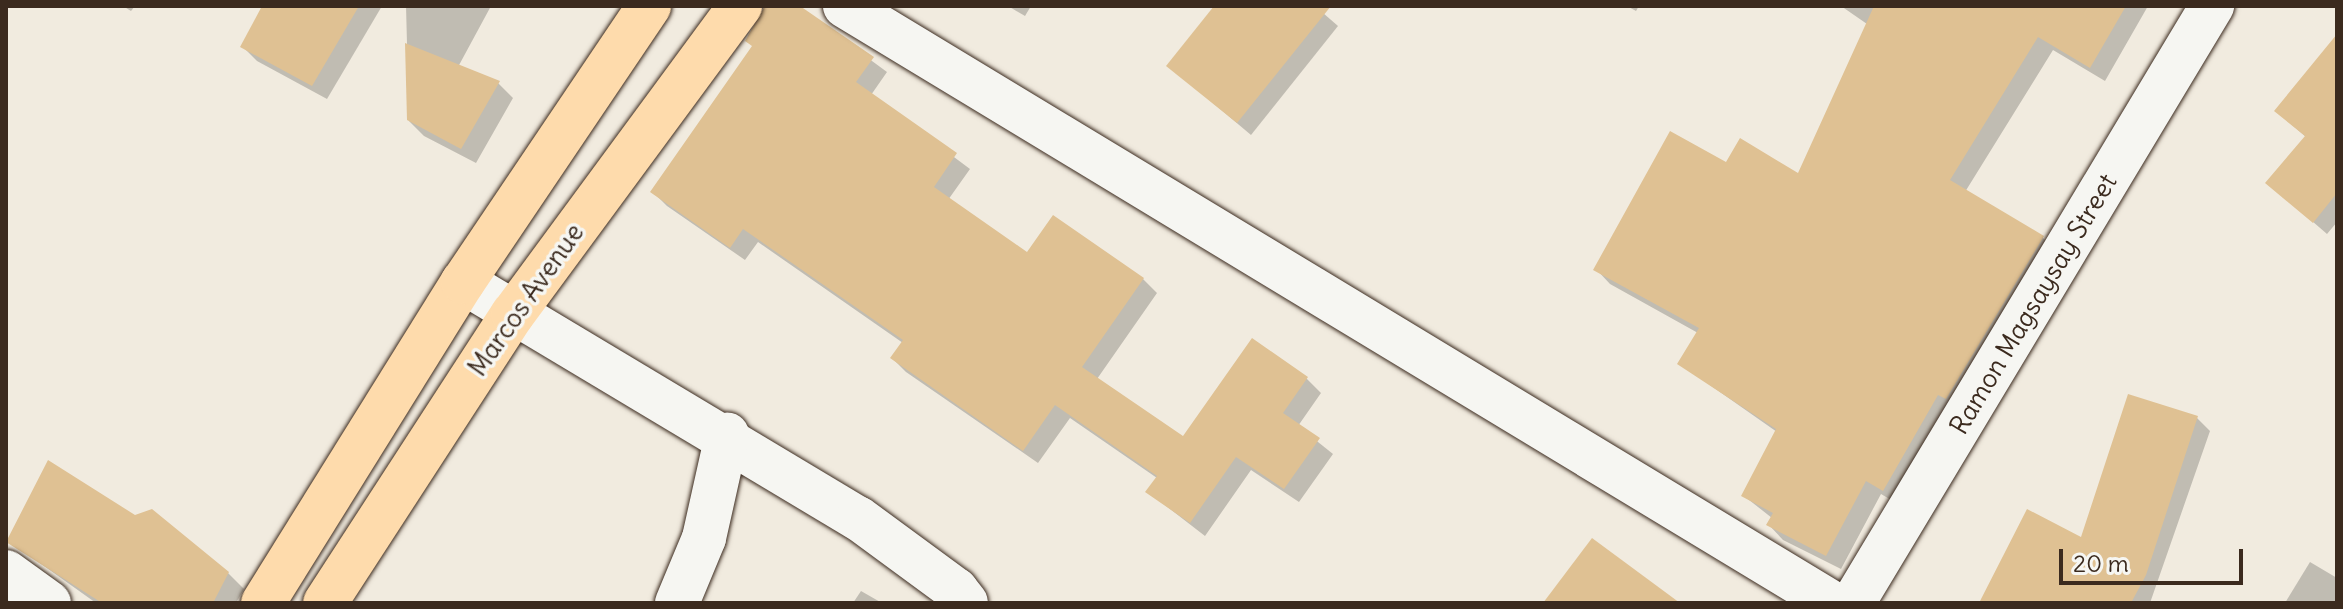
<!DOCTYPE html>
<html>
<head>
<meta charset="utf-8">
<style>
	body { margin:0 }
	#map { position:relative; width:2343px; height:609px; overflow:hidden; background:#f1ebdf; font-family:Delius,sans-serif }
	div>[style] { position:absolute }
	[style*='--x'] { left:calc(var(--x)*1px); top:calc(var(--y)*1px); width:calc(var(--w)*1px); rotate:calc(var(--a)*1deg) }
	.shadow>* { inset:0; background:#0003 }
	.building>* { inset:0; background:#dfc193 }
	.roads { filter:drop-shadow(0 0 2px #3b2a1e) drop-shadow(0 0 2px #3b2a1e) }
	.minor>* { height:44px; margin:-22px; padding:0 22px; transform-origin:22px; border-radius:22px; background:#f6f6f2 }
	.major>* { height:44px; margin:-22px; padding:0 22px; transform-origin:22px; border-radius:22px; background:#fedbac }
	span { translate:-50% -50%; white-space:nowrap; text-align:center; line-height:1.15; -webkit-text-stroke:7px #f6f6f2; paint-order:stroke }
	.street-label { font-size:26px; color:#3b2a1e }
	.frame { position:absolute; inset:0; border:8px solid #3b2a1e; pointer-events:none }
	.scale { position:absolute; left:2059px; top:549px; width:184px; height:36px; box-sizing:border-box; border:4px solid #3b2a1e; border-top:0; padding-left:10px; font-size:24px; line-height:28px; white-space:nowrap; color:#3b2a1e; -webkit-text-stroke:6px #f6f6f2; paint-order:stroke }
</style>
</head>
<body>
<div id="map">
	<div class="shadow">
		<i style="clip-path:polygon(123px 6px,135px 6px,131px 11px)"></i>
		<i style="clip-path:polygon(264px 6px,382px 6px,327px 99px,257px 61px,242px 46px)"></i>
		<i style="clip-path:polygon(406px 6px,491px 6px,458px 67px,498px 83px,513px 98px,476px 163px,424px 136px,409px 121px)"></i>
		<i style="clip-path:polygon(766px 6px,797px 6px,887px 72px,871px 95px,970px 169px,948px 200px,1028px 255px,1143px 279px,1157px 293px,1097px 379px,1184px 439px,1253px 341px,1307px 379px,1321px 393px,1298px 426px,1333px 454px,1299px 502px,1251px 470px,1205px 536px,1148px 492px,1157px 478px,1070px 418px,1038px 463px,906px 372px,892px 358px,903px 343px,758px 242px,745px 260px,667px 206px,653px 192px,754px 47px)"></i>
		<i style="clip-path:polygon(1008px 6px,1031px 6px,1025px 16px)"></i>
		<i style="clip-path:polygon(1216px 6px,1315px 6px,1338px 26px,1251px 135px,1169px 66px)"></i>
		<i style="clip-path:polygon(1627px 6px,1639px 6px,1636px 11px)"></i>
		<i style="clip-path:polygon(1841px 6px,2148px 6px,2105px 81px,2053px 50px,1965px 192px,2043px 238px,2058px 252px,1898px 504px,1881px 494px,1841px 569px,1783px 540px,1769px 525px,1772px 518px,1744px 496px,1777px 432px,1680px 364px,1698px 333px,1610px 284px,1596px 269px,1727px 165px,1799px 176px,1867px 24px)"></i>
		<i style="clip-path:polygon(2337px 57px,2337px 222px,2327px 234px,2268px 183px,2306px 137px,2276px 111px)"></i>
		<i style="clip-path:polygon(2130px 396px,2197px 418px,2210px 431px,2150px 603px,1982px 603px,2082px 539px)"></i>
		<i style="clip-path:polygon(9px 541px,228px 573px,244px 589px,236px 603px,96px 603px)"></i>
		<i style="clip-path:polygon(2310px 562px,2337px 578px,2337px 603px,2285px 603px)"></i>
		<i style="clip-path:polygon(861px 591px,882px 603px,853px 603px)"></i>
	</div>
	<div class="building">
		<i style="clip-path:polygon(262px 6px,359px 6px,312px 86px,240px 47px)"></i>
		<i style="clip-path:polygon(765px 6px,800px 6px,874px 57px,856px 82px,957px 153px,934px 187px,1027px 252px,1053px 215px,1144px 278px,1082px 367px,1183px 436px,1252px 338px,1308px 377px,1283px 413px,1320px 438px,1284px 489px,1236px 457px,1190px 523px,1145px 492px,1157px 476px,1055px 405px,1023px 451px,890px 358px,903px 340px,743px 229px,730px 248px,650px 192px,752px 46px,745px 41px)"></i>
		<i style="clip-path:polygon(1214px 6px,1331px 6px,1237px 123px,1166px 66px)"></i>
		<i style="clip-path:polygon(1874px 6px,2126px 6px,2090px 68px,2038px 37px,1950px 180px,2044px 236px,1946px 399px,1938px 395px,1883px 491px,1866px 481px,1826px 556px,1766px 525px,1773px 513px,1741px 496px,1776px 429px,1677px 364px,1699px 328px,1593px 270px,1670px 131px,1726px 162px,1740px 138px,1798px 173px)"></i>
		<i style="clip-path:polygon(2337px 34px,2337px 193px,2313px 223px,2265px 183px,2305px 136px,2274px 111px)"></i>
		<i style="clip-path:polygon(405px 43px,500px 81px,461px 149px,407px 120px)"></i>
		<i style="clip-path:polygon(2128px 394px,2198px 416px,2146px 575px,2131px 603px,1979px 603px,2027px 509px,2081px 537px)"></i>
		<i style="clip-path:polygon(48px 460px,135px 515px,152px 509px,229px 572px,213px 603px,102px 603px,6px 542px)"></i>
		<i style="clip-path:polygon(1592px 538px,1680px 603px,1543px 603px)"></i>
	</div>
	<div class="roads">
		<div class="minor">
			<i style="--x:845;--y:6;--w:1154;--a:31.17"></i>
			<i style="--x:463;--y:282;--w:460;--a:30.9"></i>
			<i style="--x:858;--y:518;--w:122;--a:36.3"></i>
			<i style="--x:956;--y:590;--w:16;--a:52"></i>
			<i style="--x:6;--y:572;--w:53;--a:35.8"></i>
			<i style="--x:677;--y:603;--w:70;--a:-67.4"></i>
			<i style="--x:704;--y:538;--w:106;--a:-77.4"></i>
			<i style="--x:1853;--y:603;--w:697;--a:-58.98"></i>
		</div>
		<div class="major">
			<i style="--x:263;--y:603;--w:378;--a:-58.1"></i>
			<i style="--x:463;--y:282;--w:333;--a:-56"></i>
			<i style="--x:325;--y:603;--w:345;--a:-57"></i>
			<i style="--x:513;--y:314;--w:383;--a:-53.6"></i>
		</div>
	</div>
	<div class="street-label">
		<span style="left:526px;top:300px;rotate:-55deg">Marcos Avenue</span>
		<span style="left:2033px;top:304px;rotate:-59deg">Ramon Magsaysay Street</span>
	</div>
	<div class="frame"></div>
	<div class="scale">20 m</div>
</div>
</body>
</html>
